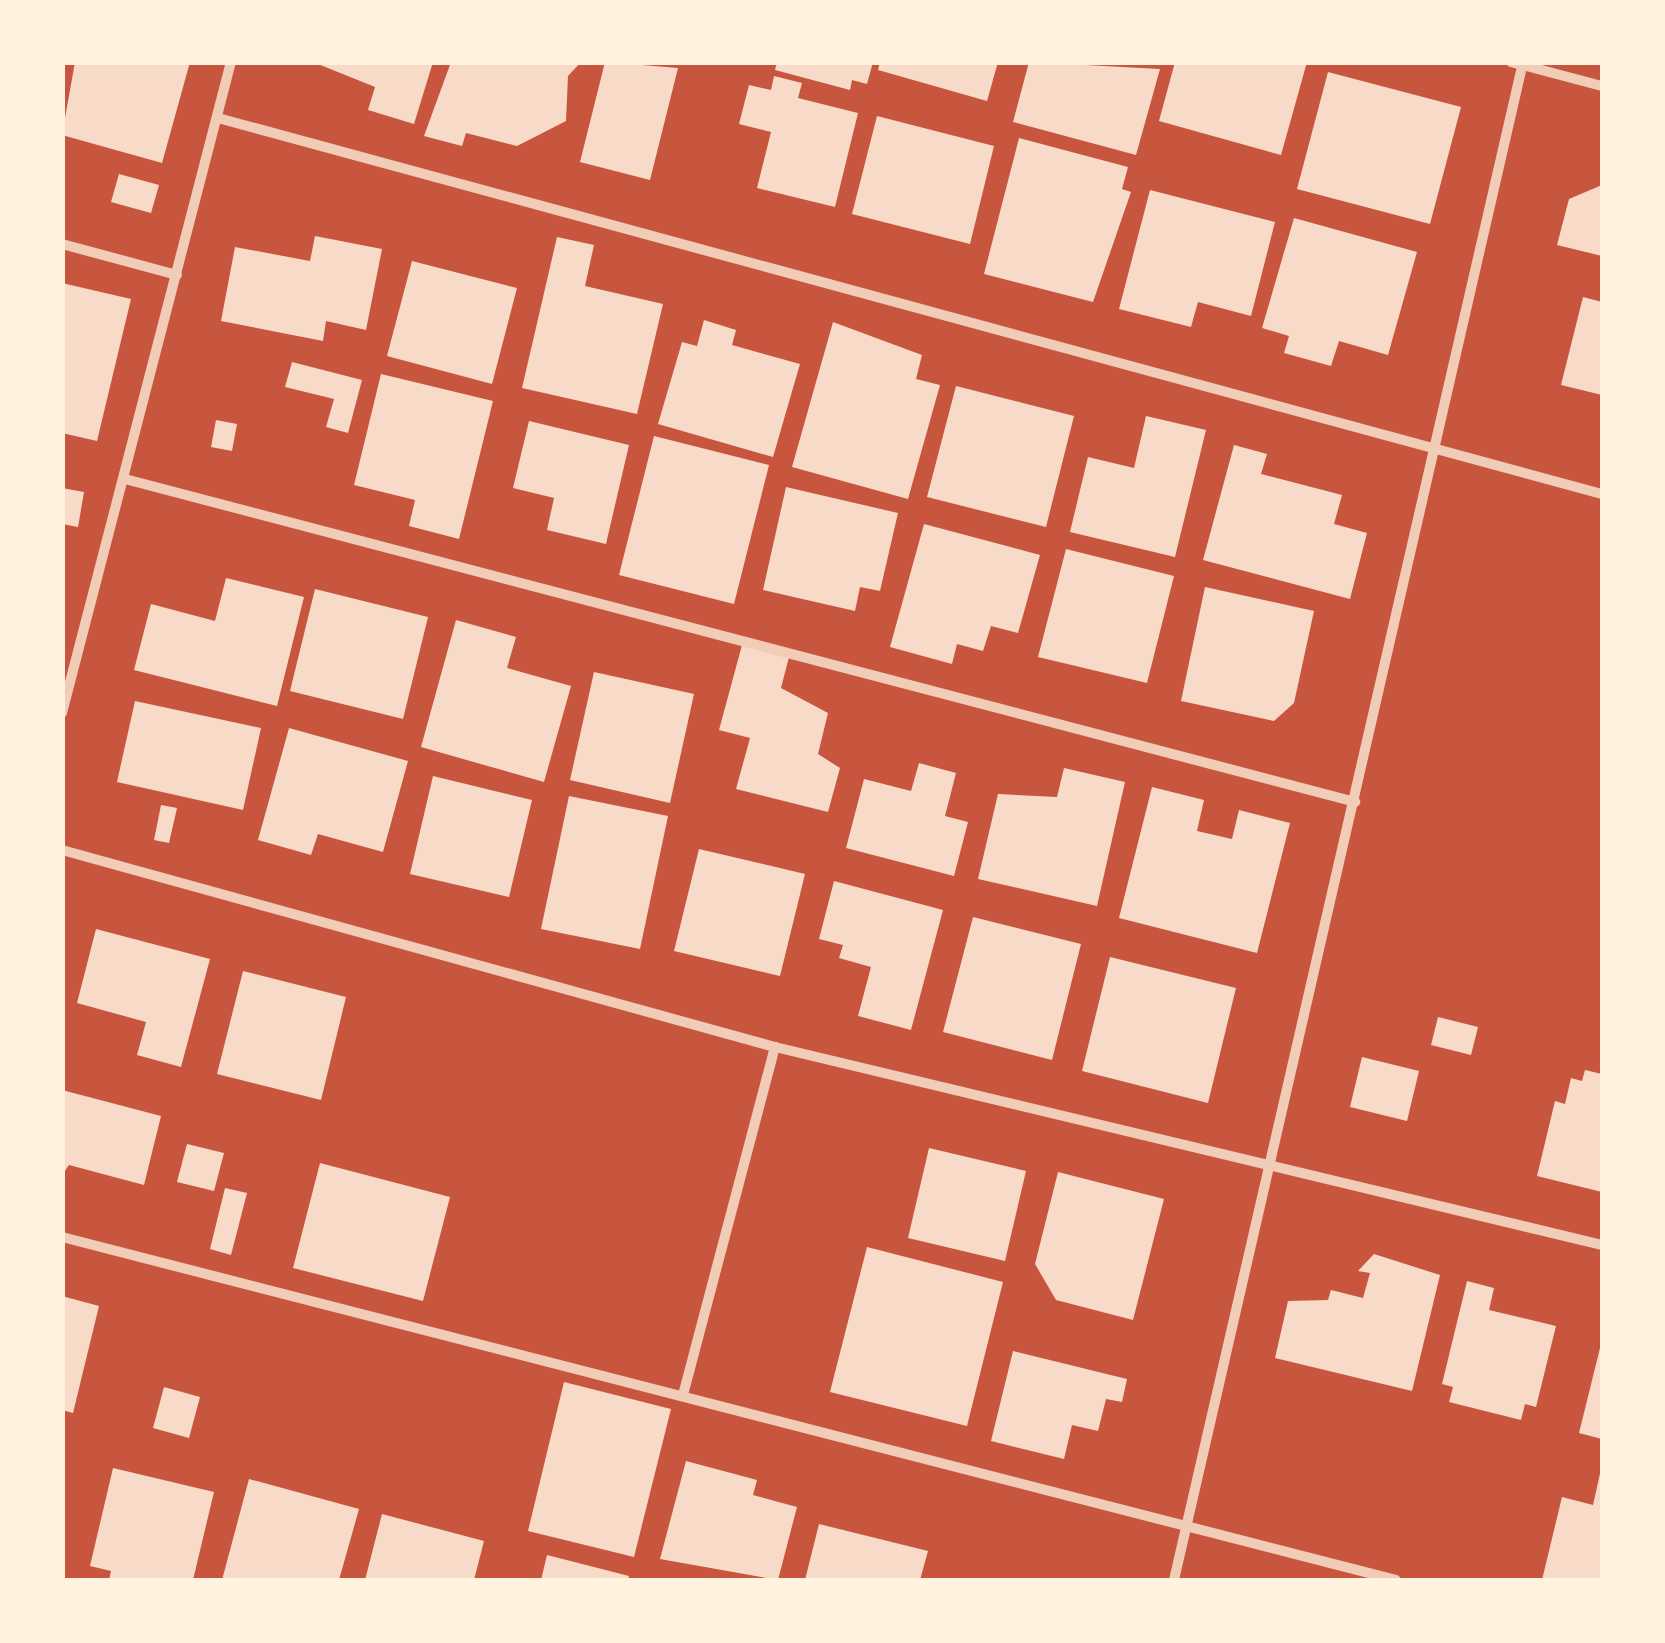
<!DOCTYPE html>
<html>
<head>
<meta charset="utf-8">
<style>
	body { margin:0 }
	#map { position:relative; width:1665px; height:1643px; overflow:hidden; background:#c8553d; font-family:Quicksand,sans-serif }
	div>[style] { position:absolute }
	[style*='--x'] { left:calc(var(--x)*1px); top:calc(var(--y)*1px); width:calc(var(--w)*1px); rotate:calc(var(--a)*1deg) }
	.building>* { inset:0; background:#f7dbc8 }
	.minor>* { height:10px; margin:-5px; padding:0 5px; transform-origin:5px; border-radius:5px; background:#f1ccb7 }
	span { translate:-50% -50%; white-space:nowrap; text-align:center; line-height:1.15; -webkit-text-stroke:8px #fff3e0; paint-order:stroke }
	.frame { position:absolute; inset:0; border:65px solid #fff3e0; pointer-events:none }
</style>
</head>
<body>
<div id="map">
	<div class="building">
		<i style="clip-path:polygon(75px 62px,190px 62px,162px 163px,62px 135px)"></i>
		<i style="clip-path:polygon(313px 62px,433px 62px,414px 124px,368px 110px,375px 87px)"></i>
		<i style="clip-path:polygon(451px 62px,581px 62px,568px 76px,566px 121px,517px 146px,466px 133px,462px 146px,424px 136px)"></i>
		<i style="clip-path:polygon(605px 62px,678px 68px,650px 180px,580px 162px)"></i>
		<i style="clip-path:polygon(777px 62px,873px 62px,867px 84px,852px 80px,850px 90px,775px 70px)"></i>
		<i style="clip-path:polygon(880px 62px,998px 62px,987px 101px,878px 70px)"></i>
		<i style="clip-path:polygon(1029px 62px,1160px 69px,1136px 155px,1013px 122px)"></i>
		<i style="clip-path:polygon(1175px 62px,1307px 62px,1281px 155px,1159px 121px)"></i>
		<i style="clip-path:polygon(1328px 72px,1461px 107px,1430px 224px,1297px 189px)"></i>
		<i style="clip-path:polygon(774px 76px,802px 83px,798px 98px,858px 113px,835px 207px,757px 188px,771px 132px,739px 124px,749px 85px,771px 90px)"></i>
		<i style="clip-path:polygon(877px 116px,994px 146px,970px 244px,852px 214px)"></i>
		<i style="clip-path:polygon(1019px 138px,1128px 167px,1122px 189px,1131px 192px,1093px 302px,984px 274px)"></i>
		<i style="clip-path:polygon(119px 174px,159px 185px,151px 213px,111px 202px)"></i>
		<i style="clip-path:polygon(1602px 185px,1602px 256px,1557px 245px,1569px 199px)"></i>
		<i style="clip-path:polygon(1150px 190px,1275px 222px,1251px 316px,1198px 302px,1191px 327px,1119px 309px)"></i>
		<i style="clip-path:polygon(1294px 218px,1417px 252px,1388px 355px,1339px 341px,1331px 366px,1284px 353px,1289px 336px,1262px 328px)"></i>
		<i style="clip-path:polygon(315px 236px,382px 249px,366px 330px,326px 321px,323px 341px,221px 321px,235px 247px,310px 261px)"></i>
		<i style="clip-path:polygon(557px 237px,594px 245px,585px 286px,663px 304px,637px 414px,522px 388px)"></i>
		<i style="clip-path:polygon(412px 261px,517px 288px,492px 384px,387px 356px)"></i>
		<i style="clip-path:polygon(62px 283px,131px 299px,97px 441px,62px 433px)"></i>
		<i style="clip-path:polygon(1583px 297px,1602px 302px,1602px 395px,1561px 385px)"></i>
		<i style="clip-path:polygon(704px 320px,736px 330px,732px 345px,800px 364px,773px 457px,658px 424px,682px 342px,697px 346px)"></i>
		<i style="clip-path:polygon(833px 322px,922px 355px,916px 379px,940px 385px,908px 499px,792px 467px)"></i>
		<i style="clip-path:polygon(292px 362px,362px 380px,348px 433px,326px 427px,334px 399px,285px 387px)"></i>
		<i style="clip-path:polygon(381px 374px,493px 401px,459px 539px,409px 526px,415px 500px,354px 485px)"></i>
		<i style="clip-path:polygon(956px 386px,1074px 416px,1046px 527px,927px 497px)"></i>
		<i style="clip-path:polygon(1146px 416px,1206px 430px,1175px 557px,1070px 532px,1088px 457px,1134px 468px)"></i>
		<i style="clip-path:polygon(216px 420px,237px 424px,232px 451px,211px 447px)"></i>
		<i style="clip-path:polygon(529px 421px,629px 445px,606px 544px,547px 530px,554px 498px,513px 488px)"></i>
		<i style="clip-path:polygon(654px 436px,769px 465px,734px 604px,619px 575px)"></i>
		<i style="clip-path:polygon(1234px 445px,1267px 454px,1261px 474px,1342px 495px,1334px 524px,1367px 533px,1350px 599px,1203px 560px)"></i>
		<i style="clip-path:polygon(786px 487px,898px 513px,880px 591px,860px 587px,855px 611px,763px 590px)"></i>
		<i style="clip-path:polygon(62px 488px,84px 492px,78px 527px,62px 524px)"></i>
		<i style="clip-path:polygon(924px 524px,1040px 555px,1018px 633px,991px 626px,983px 651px,957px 644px,952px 664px,890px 647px)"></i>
		<i style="clip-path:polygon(1066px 549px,1174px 576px,1147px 683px,1038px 657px)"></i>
		<i style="clip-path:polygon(226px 578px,304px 597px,277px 706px,134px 670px,151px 604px,215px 621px)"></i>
		<i style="clip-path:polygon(1205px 587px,1314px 611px,1294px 703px,1274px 721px,1181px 701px)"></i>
		<i style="clip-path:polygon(315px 589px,428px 617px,403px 719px,290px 691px)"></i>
		<i style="clip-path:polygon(456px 620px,516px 637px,507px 668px,571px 686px,544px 782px,421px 747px)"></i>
		<i style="clip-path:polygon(742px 645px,789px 657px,781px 688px,828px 713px,818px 754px,840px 768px,828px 812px,736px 789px,750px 738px,719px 730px)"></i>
		<i style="clip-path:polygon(594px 672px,694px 694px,670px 803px,570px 780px)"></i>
		<i style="clip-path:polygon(135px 701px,261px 728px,243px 810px,117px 782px)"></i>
		<i style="clip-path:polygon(289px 728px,408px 761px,383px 852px,318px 834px,311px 855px,258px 840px)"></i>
		<i style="clip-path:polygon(919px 763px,956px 773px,945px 816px,968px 822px,954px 876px,846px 848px,864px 779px,911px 791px)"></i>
		<i style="clip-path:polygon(1064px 768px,1125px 782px,1097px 906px,978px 879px,998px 794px,1057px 797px)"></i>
		<i style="clip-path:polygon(433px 776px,532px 800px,509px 897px,410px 874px)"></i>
		<i style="clip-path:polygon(1152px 787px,1204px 800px,1197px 831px,1232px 839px,1239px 810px,1290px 823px,1257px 953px,1119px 918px)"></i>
		<i style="clip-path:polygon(569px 796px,668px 816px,640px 949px,541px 929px)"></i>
		<i style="clip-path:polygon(161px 805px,177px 808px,169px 843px,154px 840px)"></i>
		<i style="clip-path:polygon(699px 849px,805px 874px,780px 976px,674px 951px)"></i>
		<i style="clip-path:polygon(834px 881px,943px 910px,911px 1030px,858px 1016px,871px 967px,839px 958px,843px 945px,819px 939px)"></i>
		<i style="clip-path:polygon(973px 917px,1081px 944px,1052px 1060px,943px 1032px)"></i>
		<i style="clip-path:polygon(96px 929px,210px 959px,181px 1067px,137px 1055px,146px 1022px,77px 1003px)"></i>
		<i style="clip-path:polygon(1110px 957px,1236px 988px,1208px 1103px,1082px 1071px)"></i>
		<i style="clip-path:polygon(243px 971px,346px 997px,321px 1100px,217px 1074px)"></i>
		<i style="clip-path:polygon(1438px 1017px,1478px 1027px,1471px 1055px,1431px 1045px)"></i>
		<i style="clip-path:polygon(1362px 1057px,1419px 1071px,1407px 1121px,1350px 1107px)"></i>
		<i style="clip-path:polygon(1585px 1070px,1602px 1074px,1602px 1192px,1537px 1176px,1555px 1101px,1565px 1104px,1571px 1078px,1582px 1081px)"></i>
		<i style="clip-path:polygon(62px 1090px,161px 1116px,144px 1185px,69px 1165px,62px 1175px)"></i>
		<i style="clip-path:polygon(187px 1144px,224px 1153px,214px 1191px,177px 1182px)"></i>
		<i style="clip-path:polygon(929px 1148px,1026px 1171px,1005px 1261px,908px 1238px)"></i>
		<i style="clip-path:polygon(320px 1163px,450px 1197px,423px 1301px,293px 1268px)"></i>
		<i style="clip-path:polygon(1058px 1172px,1164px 1199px,1133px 1320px,1056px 1300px,1035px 1264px)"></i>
		<i style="clip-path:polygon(225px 1188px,247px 1193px,231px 1255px,210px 1249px)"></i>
		<i style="clip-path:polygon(867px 1247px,1003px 1282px,967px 1426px,830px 1392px)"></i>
		<i style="clip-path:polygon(1374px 1254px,1440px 1275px,1412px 1391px,1275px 1358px,1288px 1301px,1328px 1300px,1331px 1290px,1363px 1298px,1370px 1273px,1358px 1271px)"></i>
		<i style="clip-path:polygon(1467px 1281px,1494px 1288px,1489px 1310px,1556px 1326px,1536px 1407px,1525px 1404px,1521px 1420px,1449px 1402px,1453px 1387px,1442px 1384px)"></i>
		<i style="clip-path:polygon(62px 1296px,99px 1306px,73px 1413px,62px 1410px)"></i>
		<i style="clip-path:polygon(1601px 1344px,1602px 1344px,1602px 1439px,1579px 1433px)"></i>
		<i style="clip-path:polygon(1013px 1351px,1127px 1379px,1122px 1402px,1106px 1399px,1098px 1431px,1072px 1425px,1064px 1459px,991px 1441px)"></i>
		<i style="clip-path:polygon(564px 1382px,671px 1409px,634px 1557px,528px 1531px)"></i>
		<i style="clip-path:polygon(164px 1387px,200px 1397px,189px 1438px,153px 1428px)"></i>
		<i style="clip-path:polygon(686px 1461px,757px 1480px,753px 1495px,797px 1507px,778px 1580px,660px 1559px)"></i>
		<i style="clip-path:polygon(113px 1468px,214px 1492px,193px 1580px,109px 1580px,111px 1571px,90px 1566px)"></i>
		<i style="clip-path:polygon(1601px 1469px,1602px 1580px,1542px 1580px,1562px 1497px,1593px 1505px)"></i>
		<i style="clip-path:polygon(249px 1479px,359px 1509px,339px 1580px,222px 1580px)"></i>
		<i style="clip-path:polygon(382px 1514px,484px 1541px,474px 1580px,365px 1580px)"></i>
		<i style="clip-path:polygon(819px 1524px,928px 1551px,920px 1580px,805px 1580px)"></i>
		<i style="clip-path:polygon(547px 1555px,629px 1576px,628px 1580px,541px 1580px)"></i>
	</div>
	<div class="minor">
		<i style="--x:1511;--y:62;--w:94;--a:14.8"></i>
		<i style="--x:218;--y:118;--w:1434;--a:15.2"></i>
		<i style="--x:62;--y:244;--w:119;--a:15.1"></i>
		<i style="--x:125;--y:479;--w:1272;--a:14.71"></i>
		<i style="--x:62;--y:713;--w:673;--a:-75.45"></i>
		<i style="--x:62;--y:850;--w:740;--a:15.45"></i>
		<i style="--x:775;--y:1047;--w:850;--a:13.46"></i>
		<i style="--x:62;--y:1237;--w:1377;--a:14.42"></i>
		<i style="--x:683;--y:1395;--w:360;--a:-75.2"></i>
		<i style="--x:1174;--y:1580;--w:1558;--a:-77.05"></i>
	</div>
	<div class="frame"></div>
</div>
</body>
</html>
